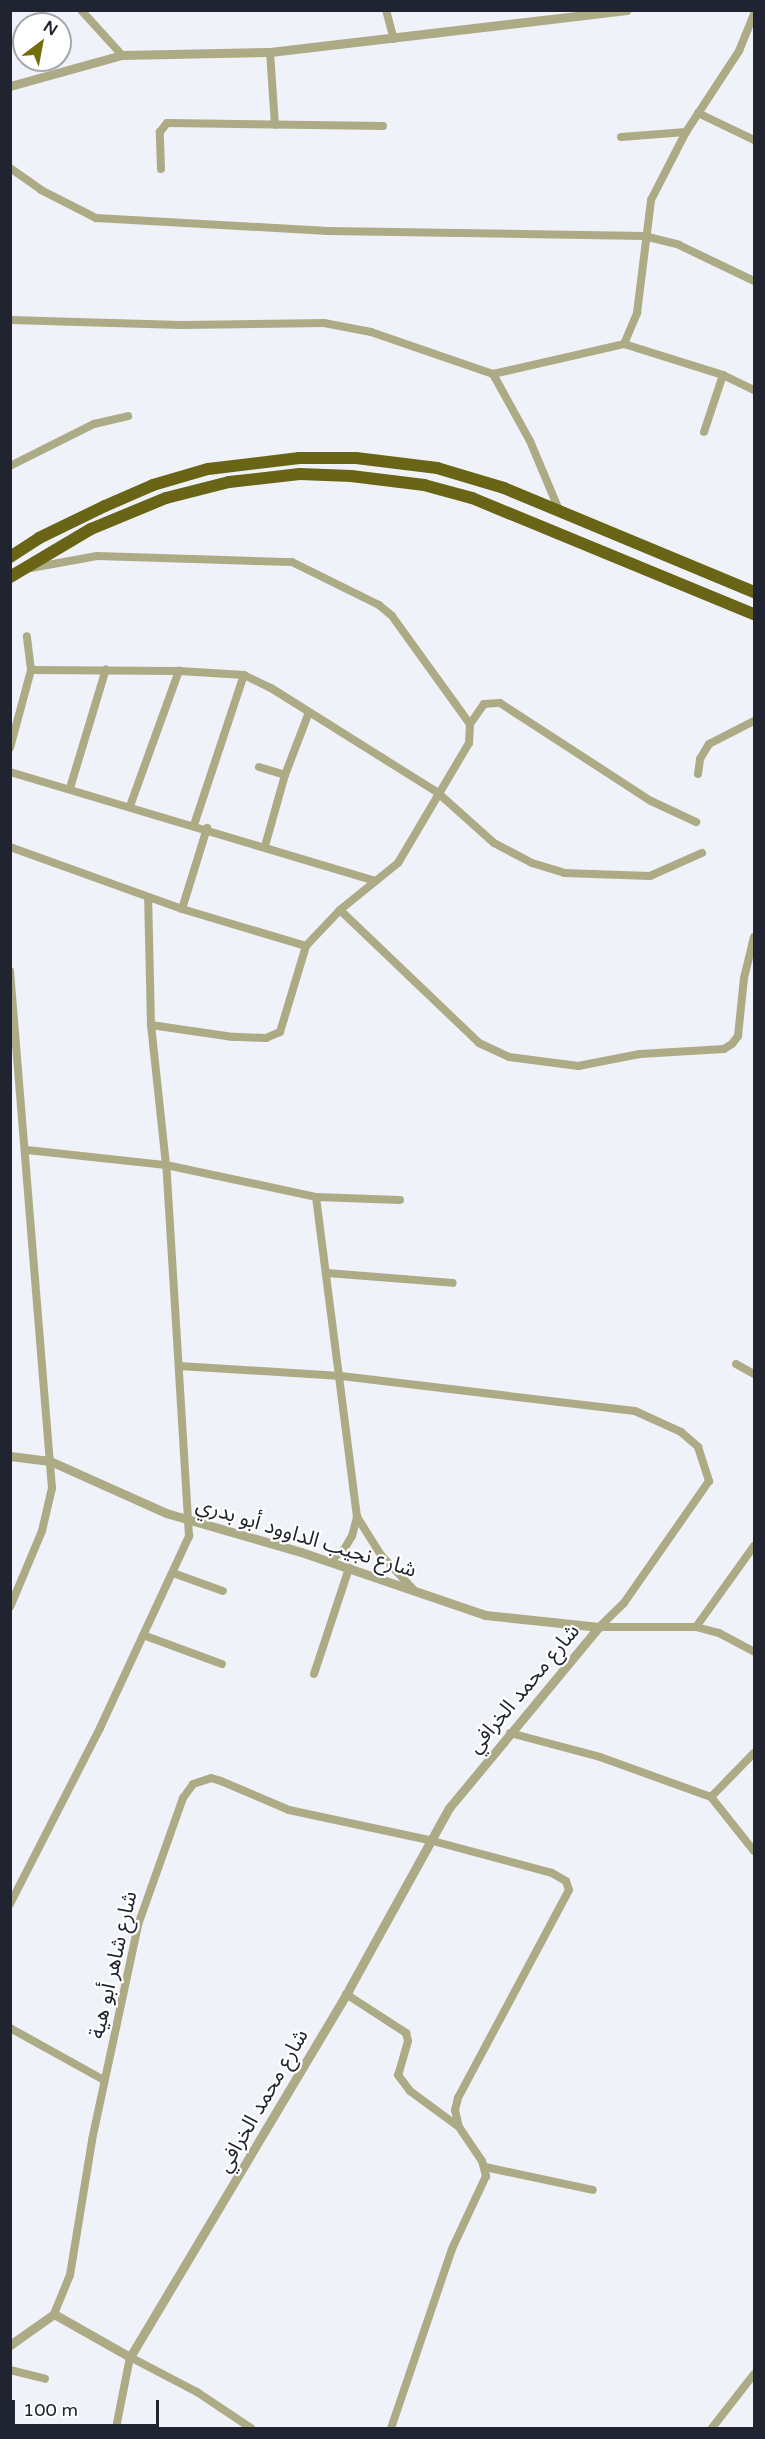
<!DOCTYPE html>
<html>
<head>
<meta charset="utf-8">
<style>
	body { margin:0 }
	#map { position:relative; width:765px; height:2439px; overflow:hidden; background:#eff2f9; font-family:"Varela Round","Noto Sans Arabic",sans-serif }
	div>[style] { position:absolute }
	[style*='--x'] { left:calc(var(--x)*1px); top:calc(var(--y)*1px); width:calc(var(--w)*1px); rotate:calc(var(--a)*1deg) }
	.minor>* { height:8px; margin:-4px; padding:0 4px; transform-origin:4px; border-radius:4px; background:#adab86 }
	.tertiary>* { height:9px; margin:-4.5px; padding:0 4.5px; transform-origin:4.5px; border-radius:4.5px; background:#adab86 }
	.trunk>* { height:12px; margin:-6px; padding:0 6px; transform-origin:6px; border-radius:6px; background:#696416 }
	span { translate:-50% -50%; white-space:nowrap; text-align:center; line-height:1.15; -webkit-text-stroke:4.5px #fff; paint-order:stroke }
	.street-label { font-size:21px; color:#202431 }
	.frame { position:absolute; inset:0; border:12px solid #202431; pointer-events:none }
	.north { position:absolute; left:12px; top:12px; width:60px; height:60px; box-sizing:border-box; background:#fff; border:2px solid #a6a7ad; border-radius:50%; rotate:32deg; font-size:16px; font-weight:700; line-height:24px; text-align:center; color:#202431 }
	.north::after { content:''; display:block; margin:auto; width:21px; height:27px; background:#736d0a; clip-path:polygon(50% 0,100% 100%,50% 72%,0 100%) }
	.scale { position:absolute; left:12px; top:2400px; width:147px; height:27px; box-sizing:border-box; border:3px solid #202431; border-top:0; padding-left:8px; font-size:18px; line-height:21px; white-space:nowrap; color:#202431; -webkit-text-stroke:4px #fff; paint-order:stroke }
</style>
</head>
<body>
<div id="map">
	<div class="minor">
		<i style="--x:81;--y:10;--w:61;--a:47.7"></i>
		<i style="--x:386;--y:10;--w:30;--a:75"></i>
		<i style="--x:270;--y:52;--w:73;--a:86.1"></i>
		<i style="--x:698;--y:113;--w:62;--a:25.7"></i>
		<i style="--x:621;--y:137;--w:65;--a:-4.4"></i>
		<i style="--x:10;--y:168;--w:38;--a:35"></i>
		<i style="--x:41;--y:190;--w:62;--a:27"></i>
		<i style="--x:96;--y:218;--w:232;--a:3.2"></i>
		<i style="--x:328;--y:231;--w:316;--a:0.9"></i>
		<i style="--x:644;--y:236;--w:36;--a:14"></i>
		<i style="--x:679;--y:245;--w:83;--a:25.6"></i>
		<i style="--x:161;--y:169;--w:37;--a:-92"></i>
		<i style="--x:160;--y:132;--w:11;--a:-52"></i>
		<i style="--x:167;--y:123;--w:216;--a:0.8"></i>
		<i style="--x:10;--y:320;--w:171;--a:1.7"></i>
		<i style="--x:181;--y:325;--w:143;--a:-0.8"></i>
		<i style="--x:324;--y:323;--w:48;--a:10.8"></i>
		<i style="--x:371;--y:332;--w:129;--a:19"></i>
		<i style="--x:493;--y:374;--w:134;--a:-12.9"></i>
		<i style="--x:624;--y:344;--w:104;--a:17.4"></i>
		<i style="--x:723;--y:375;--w:34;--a:26"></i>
		<i style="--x:624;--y:344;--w:34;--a:-67"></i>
		<i style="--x:637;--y:313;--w:114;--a:-82.9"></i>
		<i style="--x:651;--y:200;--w:76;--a:-62.8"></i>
		<i style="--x:686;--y:132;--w:97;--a:-56.8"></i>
		<i style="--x:739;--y:51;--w:40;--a:-68"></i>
		<i style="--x:493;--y:374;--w:77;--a:61.1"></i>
		<i style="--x:530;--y:441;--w:75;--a:67.2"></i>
		<i style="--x:704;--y:432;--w:60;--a:-71.6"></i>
		<i style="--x:10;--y:466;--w:94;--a:-26.6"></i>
		<i style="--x:94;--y:424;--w:35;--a:-13"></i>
		<i style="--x:31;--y:568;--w:67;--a:-10.3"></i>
		<i style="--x:97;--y:556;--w:195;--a:1.8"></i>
		<i style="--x:292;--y:562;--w:97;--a:26.3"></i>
		<i style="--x:379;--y:605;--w:17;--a:40"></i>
		<i style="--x:392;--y:616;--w:133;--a:54.2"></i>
		<i style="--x:470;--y:724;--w:19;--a:93"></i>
		<i style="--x:469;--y:743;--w:139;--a:120.6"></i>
		<i style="--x:398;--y:863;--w:75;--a:141"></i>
		<i style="--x:340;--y:910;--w:50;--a:133.4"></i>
		<i style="--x:306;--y:946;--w:90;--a:106.8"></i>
		<i style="--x:280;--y:1032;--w:15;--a:157"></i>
		<i style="--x:266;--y:1038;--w:33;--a:-178"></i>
		<i style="--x:233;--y:1037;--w:83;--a:-171.7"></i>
		<i style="--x:31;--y:670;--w:148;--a:0.4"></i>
		<i style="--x:179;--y:671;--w:65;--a:3.5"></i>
		<i style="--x:244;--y:675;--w:30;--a:26"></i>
		<i style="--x:271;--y:688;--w:196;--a:32.1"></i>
		<i style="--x:437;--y:792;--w:76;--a:41.8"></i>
		<i style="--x:494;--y:843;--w:43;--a:27.8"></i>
		<i style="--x:532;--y:863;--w:34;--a:17"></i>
		<i style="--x:564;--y:873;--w:86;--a:2"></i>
		<i style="--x:650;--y:876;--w:57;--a:-23.9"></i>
		<i style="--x:470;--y:724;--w:24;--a:-55"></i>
		<i style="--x:484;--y:704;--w:16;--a:-4"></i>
		<i style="--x:500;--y:703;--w:180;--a:33"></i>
		<i style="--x:651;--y:801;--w:50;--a:25"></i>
		<i style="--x:10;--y:748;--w:81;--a:-74.9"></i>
		<i style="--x:31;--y:670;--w:34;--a:-97"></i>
		<i style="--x:259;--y:767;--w:27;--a:17"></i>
		<i style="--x:10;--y:772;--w:381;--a:16.6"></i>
		<i style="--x:698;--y:774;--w:15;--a:-82"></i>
		<i style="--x:700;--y:759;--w:17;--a:-59"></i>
		<i style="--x:709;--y:744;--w:51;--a:-27.1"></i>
		<i style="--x:70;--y:788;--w:124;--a:-73.2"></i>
		<i style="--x:130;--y:806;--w:144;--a:-70.1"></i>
		<i style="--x:194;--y:825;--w:158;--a:-71.6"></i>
		<i style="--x:265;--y:846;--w:74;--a:-74.3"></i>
		<i style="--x:285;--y:775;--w:67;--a:-69.1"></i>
		<i style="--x:10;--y:847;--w:183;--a:19.8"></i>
		<i style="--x:182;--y:909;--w:129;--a:16.6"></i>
		<i style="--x:182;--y:909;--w:85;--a:-72.8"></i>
		<i style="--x:340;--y:910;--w:192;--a:43.7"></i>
		<i style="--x:479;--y:1043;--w:33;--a:25"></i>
		<i style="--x:509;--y:1057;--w:70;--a:7.4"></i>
		<i style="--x:578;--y:1066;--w:63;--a:-11"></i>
		<i style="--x:640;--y:1054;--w:84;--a:-3.4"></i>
		<i style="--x:724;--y:1049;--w:9;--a:-32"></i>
		<i style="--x:732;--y:1044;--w:10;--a:-53"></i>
		<i style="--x:738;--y:1036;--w:58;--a:-84.1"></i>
		<i style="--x:744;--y:978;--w:42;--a:-76.3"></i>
		<i style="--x:10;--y:971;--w:519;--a:85.36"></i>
		<i style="--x:52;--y:1488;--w:44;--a:103.1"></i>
		<i style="--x:42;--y:1531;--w:82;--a:112.8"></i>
		<i style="--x:27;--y:1150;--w:140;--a:6.2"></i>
		<i style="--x:166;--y:1165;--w:153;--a:12"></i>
		<i style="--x:316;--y:1197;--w:84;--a:2"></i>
		<i style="--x:316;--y:1197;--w:323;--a:82.7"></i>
		<i style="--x:357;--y:1517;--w:45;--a:57.7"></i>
		<i style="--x:381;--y:1555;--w:48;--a:46.7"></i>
		<i style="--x:327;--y:1273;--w:126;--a:4.5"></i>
		<i style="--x:736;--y:1364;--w:21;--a:29"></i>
		<i style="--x:179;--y:1366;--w:162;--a:3.5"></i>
		<i style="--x:341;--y:1376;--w:296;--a:6.8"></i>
		<i style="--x:635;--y:1411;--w:51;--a:24.5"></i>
		<i style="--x:681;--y:1432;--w:23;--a:41"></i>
		<i style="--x:698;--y:1447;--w:36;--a:72"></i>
		<i style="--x:709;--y:1481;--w:149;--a:124.9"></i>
		<i style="--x:624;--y:1603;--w:35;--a:136"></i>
		<i style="--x:329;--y:1561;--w:17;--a:-36"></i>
		<i style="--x:343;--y:1551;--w:17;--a:-59"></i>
		<i style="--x:352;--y:1536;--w:20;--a:-75"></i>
		<i style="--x:173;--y:1573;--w:53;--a:19.8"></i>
		<i style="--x:599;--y:1627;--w:97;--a:0"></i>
		<i style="--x:696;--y:1627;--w:24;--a:15"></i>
		<i style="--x:719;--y:1633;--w:40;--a:28"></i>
		<i style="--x:696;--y:1627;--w:100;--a:-54.4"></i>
		<i style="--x:143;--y:1635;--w:84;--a:20.2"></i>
		<i style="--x:314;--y:1674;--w:112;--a:-71.7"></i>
		<i style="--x:510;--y:1733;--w:93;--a:14.9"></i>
		<i style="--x:600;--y:1757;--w:118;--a:19.8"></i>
		<i style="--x:711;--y:1797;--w:69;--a:51.5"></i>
		<i style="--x:711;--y:1797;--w:62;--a:-45.7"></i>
		<i style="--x:10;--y:1904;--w:198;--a:-62.9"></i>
		<i style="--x:100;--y:1728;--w:212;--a:-65.1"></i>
		<i style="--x:189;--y:1536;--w:372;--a:-93.5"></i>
		<i style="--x:166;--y:1165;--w:141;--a:-96.1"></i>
		<i style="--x:151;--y:1025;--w:128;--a:-91.3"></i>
		<i style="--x:346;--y:1994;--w:72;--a:33"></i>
		<i style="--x:406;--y:2033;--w:8;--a:76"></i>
		<i style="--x:408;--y:2041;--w:35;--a:106"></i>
		<i style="--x:398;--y:2075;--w:20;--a:53"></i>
		<i style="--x:410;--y:2091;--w:61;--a:36.3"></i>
		<i style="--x:10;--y:2028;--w:107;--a:29"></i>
		<i style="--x:485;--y:2167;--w:110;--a:12"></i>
		<i style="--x:54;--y:2314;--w:42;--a:-67.7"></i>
		<i style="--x:70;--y:2275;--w:137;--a:-80.7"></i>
		<i style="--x:92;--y:2140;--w:220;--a:-77.9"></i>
		<i style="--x:138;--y:1925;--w:135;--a:-70.5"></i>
		<i style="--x:183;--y:1798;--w:17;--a:-54"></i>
		<i style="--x:193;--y:1784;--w:19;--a:-18"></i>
		<i style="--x:211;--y:1778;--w:10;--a:17"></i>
		<i style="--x:221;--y:1781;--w:74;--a:23.1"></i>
		<i style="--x:289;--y:1810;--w:143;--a:12.1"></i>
		<i style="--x:429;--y:1840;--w:127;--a:15"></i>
		<i style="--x:552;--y:1873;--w:16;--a:30"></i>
		<i style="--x:566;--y:1881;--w:9;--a:72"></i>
		<i style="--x:569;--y:1890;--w:236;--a:118.1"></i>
		<i style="--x:458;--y:2098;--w:12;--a:104"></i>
		<i style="--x:455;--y:2110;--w:17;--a:77"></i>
		<i style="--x:459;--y:2127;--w:41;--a:55.9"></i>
		<i style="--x:482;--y:2161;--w:16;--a:75"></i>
		<i style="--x:486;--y:2176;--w:81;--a:115"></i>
		<i style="--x:452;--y:2249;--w:189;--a:108.8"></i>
		<i style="--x:10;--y:2370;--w:36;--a:14"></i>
		<i style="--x:116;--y:2428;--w:72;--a:-78.8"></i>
		<i style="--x:130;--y:2357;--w:76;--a:27.6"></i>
		<i style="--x:197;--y:2392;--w:65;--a:33.7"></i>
		<i style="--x:712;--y:2428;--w:68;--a:-52.1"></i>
	</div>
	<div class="tertiary">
		<i style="--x:10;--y:86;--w:116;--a:-15.5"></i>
		<i style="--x:122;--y:55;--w:148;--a:-1.2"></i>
		<i style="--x:270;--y:52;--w:359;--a:-6.7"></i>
		<i style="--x:10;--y:1456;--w:40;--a:7.1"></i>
		<i style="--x:50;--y:1461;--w:127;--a:24.1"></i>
		<i style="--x:166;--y:1513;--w:141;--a:16.1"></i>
		<i style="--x:301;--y:1552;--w:194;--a:18.9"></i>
		<i style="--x:485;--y:1615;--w:115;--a:6"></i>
		<i style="--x:10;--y:2345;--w:54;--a:-35.2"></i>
		<i style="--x:54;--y:2314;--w:87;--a:29.5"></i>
		<i style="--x:130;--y:2357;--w:428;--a:-59.2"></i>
		<i style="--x:349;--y:1989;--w:207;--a:-61.1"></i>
		<i style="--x:449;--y:1808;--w:235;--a:-50.4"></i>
	</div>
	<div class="trunk">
		<i style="--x:10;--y:557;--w:35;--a:-33"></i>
		<i style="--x:39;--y:538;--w:73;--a:-25.9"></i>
		<i style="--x:105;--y:506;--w:52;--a:-23.6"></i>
		<i style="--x:153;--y:485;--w:57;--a:-16.2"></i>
		<i style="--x:208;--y:469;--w:92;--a:-6.9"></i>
		<i style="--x:299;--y:458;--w:57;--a:0"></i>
		<i style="--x:356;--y:458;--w:82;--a:7"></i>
		<i style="--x:437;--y:468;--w:70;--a:16.6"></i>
		<i style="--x:504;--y:488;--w:271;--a:22.6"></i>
		<i style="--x:10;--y:577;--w:94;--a:-30.7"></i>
		<i style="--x:91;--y:529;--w:81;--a:-22.5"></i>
		<i style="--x:166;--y:498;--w:65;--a:-14.3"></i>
		<i style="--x:229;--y:482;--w:71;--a:-6.4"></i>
		<i style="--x:300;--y:474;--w:51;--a:2.2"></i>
		<i style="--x:351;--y:476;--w:74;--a:7"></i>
		<i style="--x:424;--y:485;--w:50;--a:15.2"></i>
		<i style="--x:472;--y:498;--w:305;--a:22.4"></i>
	</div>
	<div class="street-label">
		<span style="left:306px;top:1538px;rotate:17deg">شارع نجيب الداوود أبو بدري</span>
		<span style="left:524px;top:1689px;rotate:-50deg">شارع محمد الخرافي</span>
		<span style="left:114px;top:1965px;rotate:-77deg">شارع شاهر أبو هية</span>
		<span style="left:263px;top:2101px;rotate:-60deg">شارع محمد الخرافي</span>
	</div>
	<div class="frame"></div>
	<div class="north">N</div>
	<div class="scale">100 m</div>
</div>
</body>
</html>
